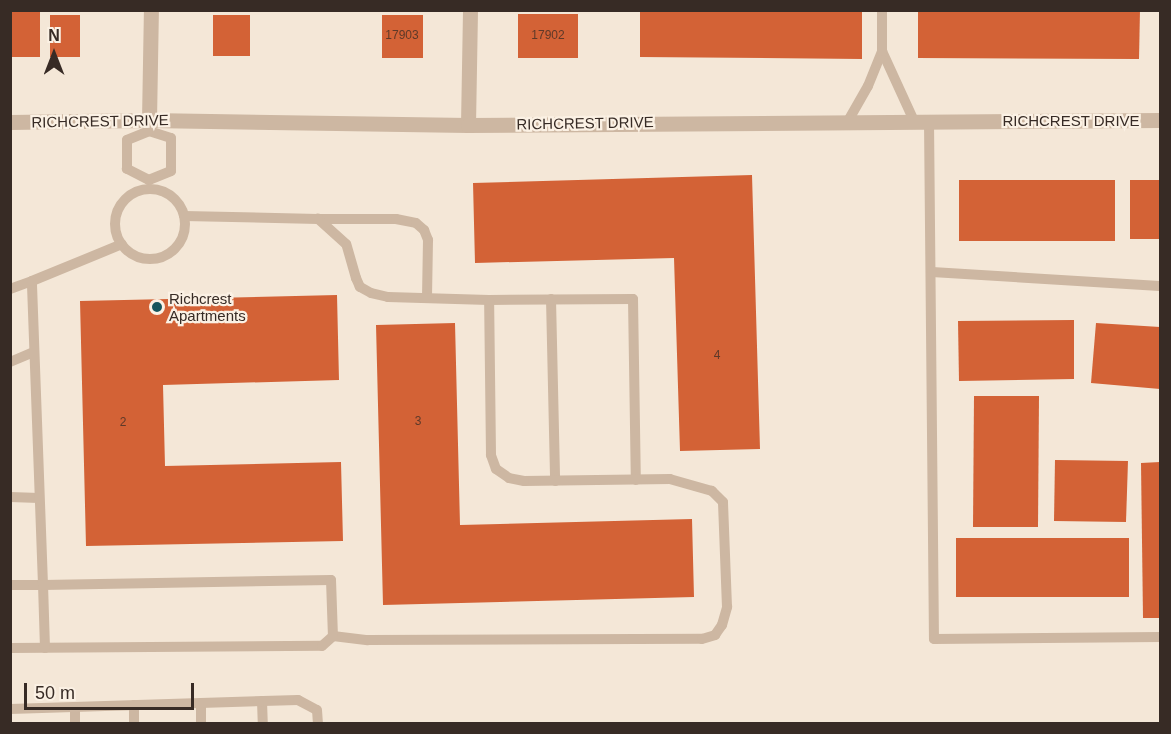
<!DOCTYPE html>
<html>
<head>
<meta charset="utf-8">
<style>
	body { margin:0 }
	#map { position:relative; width:1171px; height:734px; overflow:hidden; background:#f4e7d7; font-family:Arial,sans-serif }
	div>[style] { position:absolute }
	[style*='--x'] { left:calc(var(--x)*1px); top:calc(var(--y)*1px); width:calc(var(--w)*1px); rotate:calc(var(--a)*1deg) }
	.building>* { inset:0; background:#d36236 }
	.service>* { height:10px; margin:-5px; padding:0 5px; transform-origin:5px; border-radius:5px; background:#cdb7a2 }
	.service>.ring { margin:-5px; padding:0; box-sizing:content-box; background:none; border:10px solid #cdb7a2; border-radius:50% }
	.minor>* { height:15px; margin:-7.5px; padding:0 7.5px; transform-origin:7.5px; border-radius:7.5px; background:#cdb7a2 }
	.tertiary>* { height:15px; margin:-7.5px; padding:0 7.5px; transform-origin:7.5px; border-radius:7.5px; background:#cdb7a2 }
	.dots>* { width:16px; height:16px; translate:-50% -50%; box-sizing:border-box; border:3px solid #fbf1e4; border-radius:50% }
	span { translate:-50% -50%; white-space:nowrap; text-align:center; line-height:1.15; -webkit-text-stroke:4.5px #fbf1e4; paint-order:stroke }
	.number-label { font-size:12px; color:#5e3929 }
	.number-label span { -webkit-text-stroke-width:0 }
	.street-label { font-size:15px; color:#372b25 }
	.poi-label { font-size:15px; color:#372b25 }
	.left { translate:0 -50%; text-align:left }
	.frame { position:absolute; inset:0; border:12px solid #372b25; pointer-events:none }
	.north { position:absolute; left:24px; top:24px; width:60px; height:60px; -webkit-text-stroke:4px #fbf1e4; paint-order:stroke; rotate:0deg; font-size:16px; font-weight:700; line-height:24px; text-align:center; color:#372b25 }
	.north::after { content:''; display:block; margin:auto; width:21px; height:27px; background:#372b25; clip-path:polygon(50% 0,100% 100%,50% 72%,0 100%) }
	.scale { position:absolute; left:24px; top:683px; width:170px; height:27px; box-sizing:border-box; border:3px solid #372b25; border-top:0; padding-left:8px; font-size:18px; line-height:21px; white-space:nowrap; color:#372b25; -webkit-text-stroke:4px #fbf1e4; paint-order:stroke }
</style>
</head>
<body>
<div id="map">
	<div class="building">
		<i style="clip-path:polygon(10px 10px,40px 10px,40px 57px,10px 57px)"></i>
		<i style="clip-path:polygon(640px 10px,862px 10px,862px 59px,640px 57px)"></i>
		<i style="clip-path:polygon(918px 10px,1140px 10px,1139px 59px,918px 58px)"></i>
		<i style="clip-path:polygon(518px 14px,578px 14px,578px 58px,518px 58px)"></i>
		<i style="clip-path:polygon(50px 15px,80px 15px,80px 57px,50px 57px)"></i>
		<i style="clip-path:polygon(213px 15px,250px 15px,250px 56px,213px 56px)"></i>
		<i style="clip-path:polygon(382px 15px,423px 15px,423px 58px,382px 58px)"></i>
		<i style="clip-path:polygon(752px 175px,760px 449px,680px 451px,674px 258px,475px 263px,473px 183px)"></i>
		<i style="clip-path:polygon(959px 180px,1115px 180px,1115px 241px,959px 241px)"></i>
		<i style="clip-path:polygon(1130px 180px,1160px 180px,1160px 239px,1130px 239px)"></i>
		<i style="clip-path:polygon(337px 295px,339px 380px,163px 385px,165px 466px,341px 462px,343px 541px,86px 546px,80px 301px)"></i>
		<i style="clip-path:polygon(1074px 320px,1074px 379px,959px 381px,958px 321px)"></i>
		<i style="clip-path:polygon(455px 323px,460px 525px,692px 519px,694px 597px,383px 605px,376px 325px)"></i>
		<i style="clip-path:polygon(1096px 323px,1160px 327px,1160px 389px,1091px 383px)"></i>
		<i style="clip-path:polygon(974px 396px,1039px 396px,1038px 527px,973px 527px)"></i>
		<i style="clip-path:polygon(1055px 460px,1128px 461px,1126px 522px,1054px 521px)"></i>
		<i style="clip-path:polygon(1160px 462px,1160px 618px,1143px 618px,1141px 463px)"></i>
		<i style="clip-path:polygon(956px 538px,1129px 538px,1129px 597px,956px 597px)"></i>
	</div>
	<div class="service">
		<i style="--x:882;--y:51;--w:77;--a:65.4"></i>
		<i style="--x:848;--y:121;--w:40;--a:-60.3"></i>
		<i style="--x:868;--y:86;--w:38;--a:-68"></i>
		<i style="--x:882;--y:51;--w:41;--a:-90"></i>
		<i style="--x:929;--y:121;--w:518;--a:89.45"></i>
		<i style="--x:934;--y:639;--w:226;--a:-0.5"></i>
		<i style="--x:149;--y:131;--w:23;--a:18"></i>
		<i style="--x:171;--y:138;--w:33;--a:90"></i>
		<i style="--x:171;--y:171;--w:24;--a:158"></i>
		<i style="--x:149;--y:180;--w:25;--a:-153"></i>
		<i style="--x:127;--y:169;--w:29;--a:-90"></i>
		<i style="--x:127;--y:140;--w:24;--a:-22"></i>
		<i class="ring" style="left:115px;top:189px;width:60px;height:60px"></i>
		<i style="--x:319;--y:219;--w:77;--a:0"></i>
		<i style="--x:396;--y:219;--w:20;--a:11"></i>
		<i style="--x:416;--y:223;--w:11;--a:41"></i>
		<i style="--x:424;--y:230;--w:11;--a:68"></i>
		<i style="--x:428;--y:240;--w:58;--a:91"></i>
		<i style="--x:932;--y:272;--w:228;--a:3.5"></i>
		<i style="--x:10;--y:289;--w:23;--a:-20"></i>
		<i style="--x:551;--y:299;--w:182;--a:88.7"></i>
		<i style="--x:489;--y:300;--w:144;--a:-0.4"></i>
		<i style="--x:633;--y:299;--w:181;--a:89.1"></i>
		<i style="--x:10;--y:362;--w:26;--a:-23"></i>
		<i style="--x:10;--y:497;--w:29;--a:2"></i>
		<i style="--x:10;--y:585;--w:33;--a:0"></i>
		<i style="--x:43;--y:585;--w:304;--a:-92.1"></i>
		<i style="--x:32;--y:281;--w:97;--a:-22.3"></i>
		<i style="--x:10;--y:648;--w:312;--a:-0.4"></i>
		<i style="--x:322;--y:646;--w:15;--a:-42"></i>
		<i style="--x:333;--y:636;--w:35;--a:7"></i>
		<i style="--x:368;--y:640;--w:334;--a:-0.2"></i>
		<i style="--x:702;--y:639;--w:14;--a:-17"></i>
		<i style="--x:715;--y:635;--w:12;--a:-55"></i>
		<i style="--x:722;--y:625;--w:19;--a:-74"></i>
		<i style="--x:727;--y:607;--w:105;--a:-92.2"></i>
		<i style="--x:723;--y:502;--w:16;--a:-135"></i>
		<i style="--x:712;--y:491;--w:44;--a:-164.1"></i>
		<i style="--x:670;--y:479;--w:146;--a:179.2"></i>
		<i style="--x:524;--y:481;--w:15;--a:-169"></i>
		<i style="--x:509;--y:478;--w:16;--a:-145"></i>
		<i style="--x:496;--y:469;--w:15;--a:-110"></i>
		<i style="--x:491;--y:455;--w:155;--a:-90.7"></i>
		<i style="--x:489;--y:300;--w:101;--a:-178.3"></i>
		<i style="--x:388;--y:297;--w:17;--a:-167"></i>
		<i style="--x:371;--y:293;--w:13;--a:-151"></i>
		<i style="--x:360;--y:287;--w:10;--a:-114"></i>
		<i style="--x:356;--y:278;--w:35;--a:-106"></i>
		<i style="--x:346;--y:244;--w:38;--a:-138"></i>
		<i style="--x:318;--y:219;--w:134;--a:-178.7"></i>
		<i style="--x:45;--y:648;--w:63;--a:-91.8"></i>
		<i style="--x:43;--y:585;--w:288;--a:-1"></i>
		<i style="--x:331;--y:580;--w:56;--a:88"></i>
		<i style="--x:262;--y:701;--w:23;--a:88"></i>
		<i style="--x:201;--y:703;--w:21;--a:90"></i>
		<i style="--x:134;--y:705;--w:19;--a:90"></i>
		<i style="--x:75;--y:707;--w:17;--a:90"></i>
		<i style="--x:10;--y:709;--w:288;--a:-1.8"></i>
		<i style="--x:298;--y:700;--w:21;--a:28"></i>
		<i style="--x:317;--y:710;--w:14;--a:86"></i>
	</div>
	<div class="minor">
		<i style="--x:468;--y:125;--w:115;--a:-89"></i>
	</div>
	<div class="tertiary">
		<i style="--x:149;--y:120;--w:110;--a:-89"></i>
		<i style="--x:10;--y:122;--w:139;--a:-0.8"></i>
		<i style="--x:149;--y:120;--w:319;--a:0.9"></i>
		<i style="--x:468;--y:125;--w:692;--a:-0.41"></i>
	</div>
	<div class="dots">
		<i style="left:157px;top:307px;background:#17555c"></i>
	</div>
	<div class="number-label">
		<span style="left:402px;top:36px">17903</span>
		<span style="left:548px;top:36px">17902</span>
		<span style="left:717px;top:356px">4</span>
		<span style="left:418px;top:422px">3</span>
		<span style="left:123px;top:423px">2</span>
	</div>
	<div class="street-label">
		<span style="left:100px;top:121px;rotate:-1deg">RICHCREST DRIVE</span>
		<span style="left:1071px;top:121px">RICHCREST DRIVE</span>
		<span style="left:585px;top:123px;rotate:-1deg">RICHCREST DRIVE</span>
	</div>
	<div class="poi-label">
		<span class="left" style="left:169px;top:307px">Richcrest<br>Apartments</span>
	</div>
	<div class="frame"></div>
	<div class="north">N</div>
	<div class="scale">50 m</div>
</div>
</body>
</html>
